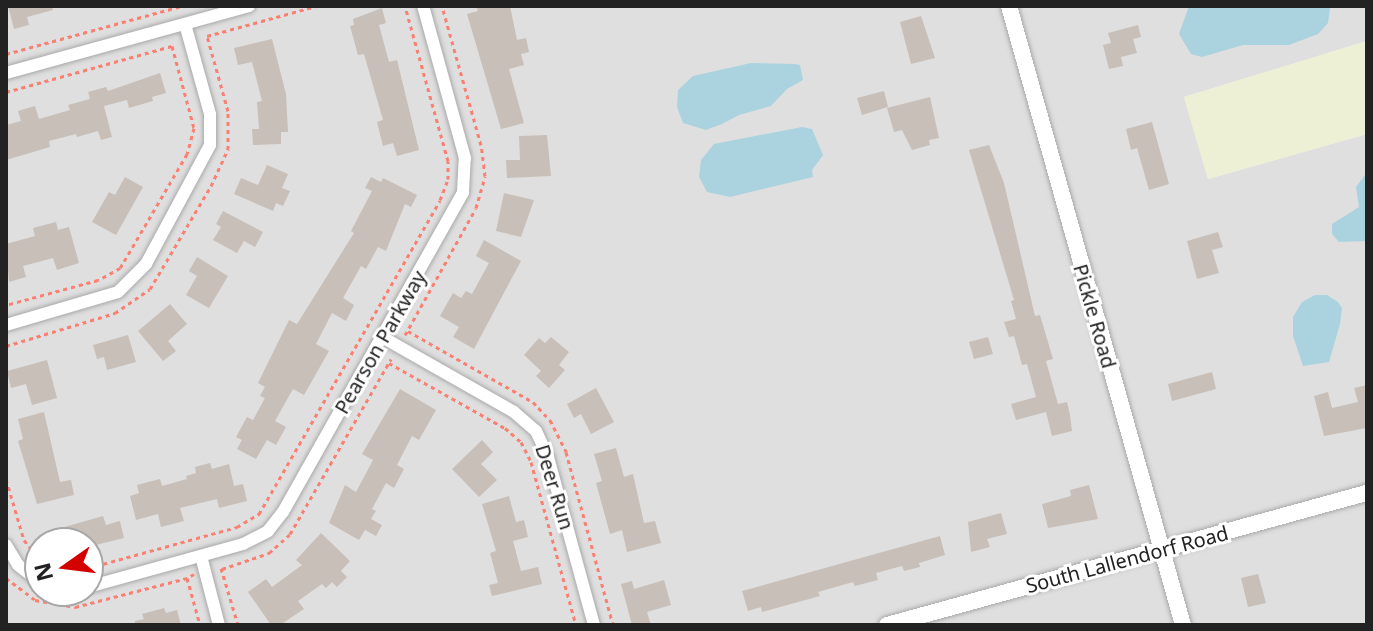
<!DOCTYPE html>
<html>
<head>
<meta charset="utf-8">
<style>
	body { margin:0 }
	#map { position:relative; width:1373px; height:631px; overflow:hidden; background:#f2efe9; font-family:"Noto Sans",sans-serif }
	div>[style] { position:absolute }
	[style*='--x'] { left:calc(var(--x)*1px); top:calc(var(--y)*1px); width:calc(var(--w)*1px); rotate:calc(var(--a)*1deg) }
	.residential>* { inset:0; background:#e0dfdf }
	.farmland>* { inset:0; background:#eef0d5 }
	.water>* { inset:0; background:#aad3df }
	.building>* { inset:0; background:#c7bfb8 }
	.path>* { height:3px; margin-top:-1.5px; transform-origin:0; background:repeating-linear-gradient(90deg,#fa8072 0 4px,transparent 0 8px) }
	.roads { filter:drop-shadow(0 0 2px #a9a9a9) drop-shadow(0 0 2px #a9a9a9) }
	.minor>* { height:12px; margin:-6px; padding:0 6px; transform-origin:6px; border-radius:6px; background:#fff }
	.tertiary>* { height:16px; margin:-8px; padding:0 8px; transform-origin:8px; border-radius:8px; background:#fff }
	span { translate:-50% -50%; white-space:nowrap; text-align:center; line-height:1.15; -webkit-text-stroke:6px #fff; paint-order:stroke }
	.street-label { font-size:20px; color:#222 }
	.frame { position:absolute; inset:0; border:8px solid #222; pointer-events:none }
	.north { position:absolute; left:24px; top:527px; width:80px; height:80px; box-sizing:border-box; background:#fff; border:2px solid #a7a7a7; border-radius:50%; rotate:256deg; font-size:22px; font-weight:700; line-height:32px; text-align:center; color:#222 }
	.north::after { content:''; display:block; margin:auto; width:28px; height:36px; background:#d40000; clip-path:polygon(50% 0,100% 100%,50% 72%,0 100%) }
</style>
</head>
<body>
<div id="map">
	<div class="residential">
		<i style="clip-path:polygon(evenodd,6px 6px,1367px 6px,1367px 41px,1184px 97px,1208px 179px,1367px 134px,1367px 625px,6px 625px,6px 6px,40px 543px,88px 543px,88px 591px,40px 591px,40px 543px)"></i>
	</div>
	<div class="farmland">
		<i style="clip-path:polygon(1367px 41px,1367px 134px,1208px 179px,1184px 97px)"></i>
	</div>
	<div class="water">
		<i style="clip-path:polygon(1189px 6px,1330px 6px,1330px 8px,1328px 23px,1318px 34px,1289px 45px,1243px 45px,1202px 57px,1191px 54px,1179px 34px)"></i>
		<i style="clip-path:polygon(751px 63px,795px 64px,800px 65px,803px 80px,787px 89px,771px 106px,739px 115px,722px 124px,706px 130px,683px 123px,677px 107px,678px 90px,693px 76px)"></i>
		<i style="clip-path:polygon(802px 127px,812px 129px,823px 155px,812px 170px,813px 177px,730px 197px,707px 192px,699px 177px,701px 160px,714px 144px)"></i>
		<i style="clip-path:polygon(1367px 172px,1367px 241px,1339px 242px,1332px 234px,1332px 224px,1359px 207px,1356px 187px)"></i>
		<i style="clip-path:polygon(1315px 295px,1327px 295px,1338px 302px,1342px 308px,1340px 324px,1329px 362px,1303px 366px,1293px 336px,1293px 317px,1302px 302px)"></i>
	</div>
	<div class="building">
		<i style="clip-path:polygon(8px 6px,52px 6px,53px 10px,27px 17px,29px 25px,14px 29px)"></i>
		<i style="clip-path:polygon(476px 6px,510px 6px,517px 40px,526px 38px,529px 52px,521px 54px,524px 65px,509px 69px,524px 123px,501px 129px,467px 14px,478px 11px)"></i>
		<i style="clip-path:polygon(382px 8px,386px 23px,379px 25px,389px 62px,397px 60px,419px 150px,397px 156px,393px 143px,383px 146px,377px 122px,383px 120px,364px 54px,358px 55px,350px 26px,354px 25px,353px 19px)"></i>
		<i style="clip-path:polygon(921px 16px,935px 58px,911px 64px,900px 22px)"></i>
		<i style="clip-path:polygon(1138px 25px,1141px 37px,1133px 39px,1137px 53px,1121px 57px,1123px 66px,1109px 69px,1103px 45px,1111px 43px,1108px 33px)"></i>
		<i style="clip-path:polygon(272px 39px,286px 94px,288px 132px,281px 132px,281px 144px,253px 145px,252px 129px,259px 129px,257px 102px,262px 101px,252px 62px,238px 65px,234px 48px)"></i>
		<i style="clip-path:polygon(160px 73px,166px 93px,152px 97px,153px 101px,129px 108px,127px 100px,104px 106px,112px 137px,101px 140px,98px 131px,77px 137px,76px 134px,49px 141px,50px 147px,6px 160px,6px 125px,21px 121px,18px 111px,35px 106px,39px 119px,70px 110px,68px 105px,90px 99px,88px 92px,106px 87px,108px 91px)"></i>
		<i style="clip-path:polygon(884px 91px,888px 107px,862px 115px,857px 98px)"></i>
		<i style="clip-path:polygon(930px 97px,939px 138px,929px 140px,930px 145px,912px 150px,902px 130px,894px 132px,887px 108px)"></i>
		<i style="clip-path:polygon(1152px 122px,1169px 184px,1149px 190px,1137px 148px,1131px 150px,1126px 129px)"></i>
		<i style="clip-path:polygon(547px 135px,551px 176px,507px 178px,506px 160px,520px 160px,519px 136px)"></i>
		<i style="clip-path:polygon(989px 145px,1004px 183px,1035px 316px,1040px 315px,1053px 359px,1046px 361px,1058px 404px,1067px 402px,1070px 415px,1072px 431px,1052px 436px,1046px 412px,1016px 420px,1011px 404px,1036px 397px,1027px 364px,1022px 365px,1014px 336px,1009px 337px,1004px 322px,1016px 319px,1011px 301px,1014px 300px,969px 150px)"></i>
		<i style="clip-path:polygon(267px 165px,288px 174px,282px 188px,290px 191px,283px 206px,276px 203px,273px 211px,234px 194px,241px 178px,258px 185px)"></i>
		<i style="clip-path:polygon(125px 177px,143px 187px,116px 235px,92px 222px,109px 192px,115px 195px)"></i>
		<i style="clip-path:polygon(371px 177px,381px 182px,383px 178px,417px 195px,411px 207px,405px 204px,386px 251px,378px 247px,366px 269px,361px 266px,343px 298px,354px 305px,346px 321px,332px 313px,316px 344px,329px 351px,304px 395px,293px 389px,275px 421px,286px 427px,276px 445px,267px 440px,256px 459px,237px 449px,242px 440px,236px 437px,247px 417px,253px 420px,265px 398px,260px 396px,265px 387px,258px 383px,289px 320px,297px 324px,354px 233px,351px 231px,372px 191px,365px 188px)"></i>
		<i style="clip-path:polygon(504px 193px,534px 200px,521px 237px,496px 231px)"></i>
		<i style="clip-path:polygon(223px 211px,263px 232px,255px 247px,244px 241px,237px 253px,213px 240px,221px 227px,216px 224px)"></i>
		<i style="clip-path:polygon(56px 222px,58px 230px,69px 227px,79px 263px,57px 270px,53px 258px,23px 266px,26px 277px,9px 282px,6px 244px,35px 236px,33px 228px)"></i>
		<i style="clip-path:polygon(1218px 232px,1223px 247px,1212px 250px,1219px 273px,1197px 279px,1187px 241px)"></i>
		<i style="clip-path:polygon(484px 240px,521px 261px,474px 349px,453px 337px,459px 327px,440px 316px,453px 293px,461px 298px,466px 291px,472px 294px,489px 263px,476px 256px)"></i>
		<i style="clip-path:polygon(197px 257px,228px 276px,209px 308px,186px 295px,197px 276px,189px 271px)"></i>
		<i style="clip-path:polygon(170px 304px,187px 324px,168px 341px,176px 351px,163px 361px,138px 331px)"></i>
		<i style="clip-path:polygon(128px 335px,136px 362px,107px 370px,104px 357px,97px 359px,93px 345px)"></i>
		<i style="clip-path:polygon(551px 337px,569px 352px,559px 365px,565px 370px,549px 388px,536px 376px,541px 371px,524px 355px,539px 338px,545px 343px)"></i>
		<i style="clip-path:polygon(988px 337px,993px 354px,974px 359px,969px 342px)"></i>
		<i style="clip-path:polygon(47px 360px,57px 398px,32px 405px,26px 384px,11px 388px,7px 371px)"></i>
		<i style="clip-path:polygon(1212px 372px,1216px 389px,1172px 401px,1168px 384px)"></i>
		<i style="clip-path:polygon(1367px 385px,1367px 428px,1324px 436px,1314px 396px,1328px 392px,1332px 408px,1358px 402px,1354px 388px)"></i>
		<i style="clip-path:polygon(596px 388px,614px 422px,591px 434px,581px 414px,574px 418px,567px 404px)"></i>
		<i style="clip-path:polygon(400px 389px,436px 410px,419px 440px,412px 436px,397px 465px,404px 469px,394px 488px,386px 483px,372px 509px,376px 511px,371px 519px,382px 525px,376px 536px,365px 530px,359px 540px,329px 523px,345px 485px,356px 492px,373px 460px,362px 454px)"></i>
		<i style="clip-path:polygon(44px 412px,60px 482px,71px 480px,74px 495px,37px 504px,18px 441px,23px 439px,18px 419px)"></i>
		<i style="clip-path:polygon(482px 440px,493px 452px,481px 464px,497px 480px,479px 497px,452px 469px)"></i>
		<i style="clip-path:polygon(616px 448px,624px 477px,633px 474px,644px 523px,655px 521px,661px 543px,627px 552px,622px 530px,610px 534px,596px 483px,602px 481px,594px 454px)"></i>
		<i style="clip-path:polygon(210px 463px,212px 469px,229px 464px,234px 486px,243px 484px,247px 501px,219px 508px,217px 499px,180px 508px,184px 521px,161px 527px,158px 514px,136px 520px,130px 496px,139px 493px,137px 485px,160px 479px,162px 486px,187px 479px,186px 476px,196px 473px,195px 467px)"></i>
		<i style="clip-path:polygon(1089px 485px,1098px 519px,1048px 528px,1042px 504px,1071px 496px,1070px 490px)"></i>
		<i style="clip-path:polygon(509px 496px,516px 522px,524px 520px,528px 537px,513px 541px,521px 571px,538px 567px,542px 584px,492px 596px,489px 585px,498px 583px,490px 553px,496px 551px,482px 504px)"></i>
		<i style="clip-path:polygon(1001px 513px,1007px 534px,987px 539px,990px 547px,971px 552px,968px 522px)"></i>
		<i style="clip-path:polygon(103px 516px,106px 525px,120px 521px,124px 538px,88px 547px,88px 543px,65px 543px,61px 528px)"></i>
		<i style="clip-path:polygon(321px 533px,350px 561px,341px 571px,347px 577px,337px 587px,332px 582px,326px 588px,322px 584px,298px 601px,304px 609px,280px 625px,271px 625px,248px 592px,266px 579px,272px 587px,302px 565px,296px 560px)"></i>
		<i style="clip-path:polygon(940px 536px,945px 555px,919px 563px,920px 567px,904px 571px,902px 566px,876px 573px,878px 580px,855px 586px,853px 582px,818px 592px,820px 596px,762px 612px,761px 607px,748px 611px,742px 591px)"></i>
		<i style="clip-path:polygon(1258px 574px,1266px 603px,1248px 607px,1241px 578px)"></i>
		<i style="clip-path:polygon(664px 580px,671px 605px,647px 612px,651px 625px,632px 625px,621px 584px,632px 581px,634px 589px)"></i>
		<i style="clip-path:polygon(164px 608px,166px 613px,177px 610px,181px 625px,135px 625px,135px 621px,144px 619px,142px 614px)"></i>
	</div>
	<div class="path">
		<i style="--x:6;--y:54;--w:181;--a:-15.3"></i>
		<i style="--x:6;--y:92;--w:172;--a:-15.5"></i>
		<i style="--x:172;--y:46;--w:85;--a:75"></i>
		<i style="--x:194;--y:128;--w:27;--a:105"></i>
		<i style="--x:187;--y:154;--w:132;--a:120.4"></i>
		<i style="--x:120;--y:268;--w:25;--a:151"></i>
		<i style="--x:98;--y:280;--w:95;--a:164.8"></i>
		<i style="--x:408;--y:331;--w:144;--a:29.6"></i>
		<i style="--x:533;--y:402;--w:25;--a:47"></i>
		<i style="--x:550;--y:420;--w:36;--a:63"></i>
		<i style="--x:566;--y:452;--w:179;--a:74.8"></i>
		<i style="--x:405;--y:335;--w:145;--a:-60.8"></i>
		<i style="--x:476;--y:208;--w:33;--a:-74"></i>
		<i style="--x:485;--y:176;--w:31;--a:-97"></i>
		<i style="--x:481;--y:145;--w:144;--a:-105.7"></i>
		<i style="--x:6;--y:346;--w:114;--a:-16.8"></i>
		<i style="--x:115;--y:313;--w:42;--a:-34.4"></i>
		<i style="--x:150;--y:289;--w:120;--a:-59.4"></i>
		<i style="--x:211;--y:186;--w:41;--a:-65.3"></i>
		<i style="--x:228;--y:149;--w:38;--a:-90"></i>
		<i style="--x:228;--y:111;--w:78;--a:-105.6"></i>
		<i style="--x:207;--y:36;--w:114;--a:-15.3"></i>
		<i style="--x:389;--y:363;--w:133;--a:29.3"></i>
		<i style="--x:505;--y:428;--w:21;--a:41"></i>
		<i style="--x:521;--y:442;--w:22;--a:63"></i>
		<i style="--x:531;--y:462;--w:169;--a:74.6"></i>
		<i style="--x:6;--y:479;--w:64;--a:73.6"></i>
		<i style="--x:24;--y:540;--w:26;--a:51"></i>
		<i style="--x:88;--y:568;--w:155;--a:-15.4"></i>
		<i style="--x:237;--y:527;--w:26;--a:-31"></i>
		<i style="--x:259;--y:514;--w:362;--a:-60"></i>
		<i style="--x:440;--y:200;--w:22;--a:-69"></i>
		<i style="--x:448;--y:179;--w:18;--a:-90"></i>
		<i style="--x:448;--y:161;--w:161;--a:-105.5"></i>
		<i style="--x:221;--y:568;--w:59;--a:73.4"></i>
		<i style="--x:222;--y:569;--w:50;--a:-18.8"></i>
		<i style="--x:269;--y:553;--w:28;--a:-42"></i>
		<i style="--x:290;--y:534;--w:202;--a:-60"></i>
		<i style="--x:194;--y:574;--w:8;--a:150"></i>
		<i style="--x:187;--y:578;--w:49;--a:74.5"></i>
		<i style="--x:6;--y:578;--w:36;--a:37"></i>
		<i style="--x:35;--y:600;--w:41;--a:9.9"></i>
		<i style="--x:75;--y:607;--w:116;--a:-14.5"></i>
	</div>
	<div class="roads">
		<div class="minor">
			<i style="--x:6;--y:73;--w:252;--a:-15.4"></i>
			<i style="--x:6;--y:325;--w:117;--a:-16.4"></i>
			<i style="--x:118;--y:292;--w:40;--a:-45"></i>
			<i style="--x:146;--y:264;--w:135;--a:-61.7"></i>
			<i style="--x:210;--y:145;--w:31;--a:-90"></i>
			<i style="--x:210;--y:114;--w:93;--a:-105.5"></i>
			<i style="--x:382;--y:337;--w:152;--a:29.6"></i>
			<i style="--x:514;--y:412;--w:29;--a:41"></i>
			<i style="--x:536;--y:431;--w:29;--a:65"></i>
			<i style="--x:548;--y:457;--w:174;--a:74.7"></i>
			<i style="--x:6;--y:545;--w:23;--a:59"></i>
			<i style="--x:18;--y:565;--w:28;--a:38"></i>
			<i style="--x:201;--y:556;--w:71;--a:75.4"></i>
			<i style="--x:88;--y:587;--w:161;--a:-15.5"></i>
			<i style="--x:243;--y:544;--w:28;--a:-27"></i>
			<i style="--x:268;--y:531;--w:24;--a:-52"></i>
			<i style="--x:283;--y:512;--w:367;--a:-60.6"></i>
			<i style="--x:463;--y:192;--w:34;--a:-87"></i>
			<i style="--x:465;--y:158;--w:158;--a:-105.4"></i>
		</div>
		<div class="tertiary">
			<i style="--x:1009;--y:6;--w:643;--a:74.3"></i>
			<i style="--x:887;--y:625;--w:498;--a:-15.4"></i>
		</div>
	</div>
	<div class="street-label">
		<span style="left:1095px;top:316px;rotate:74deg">Pickle Road</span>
		<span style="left:380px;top:342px;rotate:-60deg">Pearson Parkway</span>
		<span style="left:555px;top:487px;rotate:73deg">Deer Run</span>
		<span style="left:1127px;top:559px;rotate:-15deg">South Lallendorf Road</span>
	</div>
	<div class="frame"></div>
	<div class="north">N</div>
</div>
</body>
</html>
